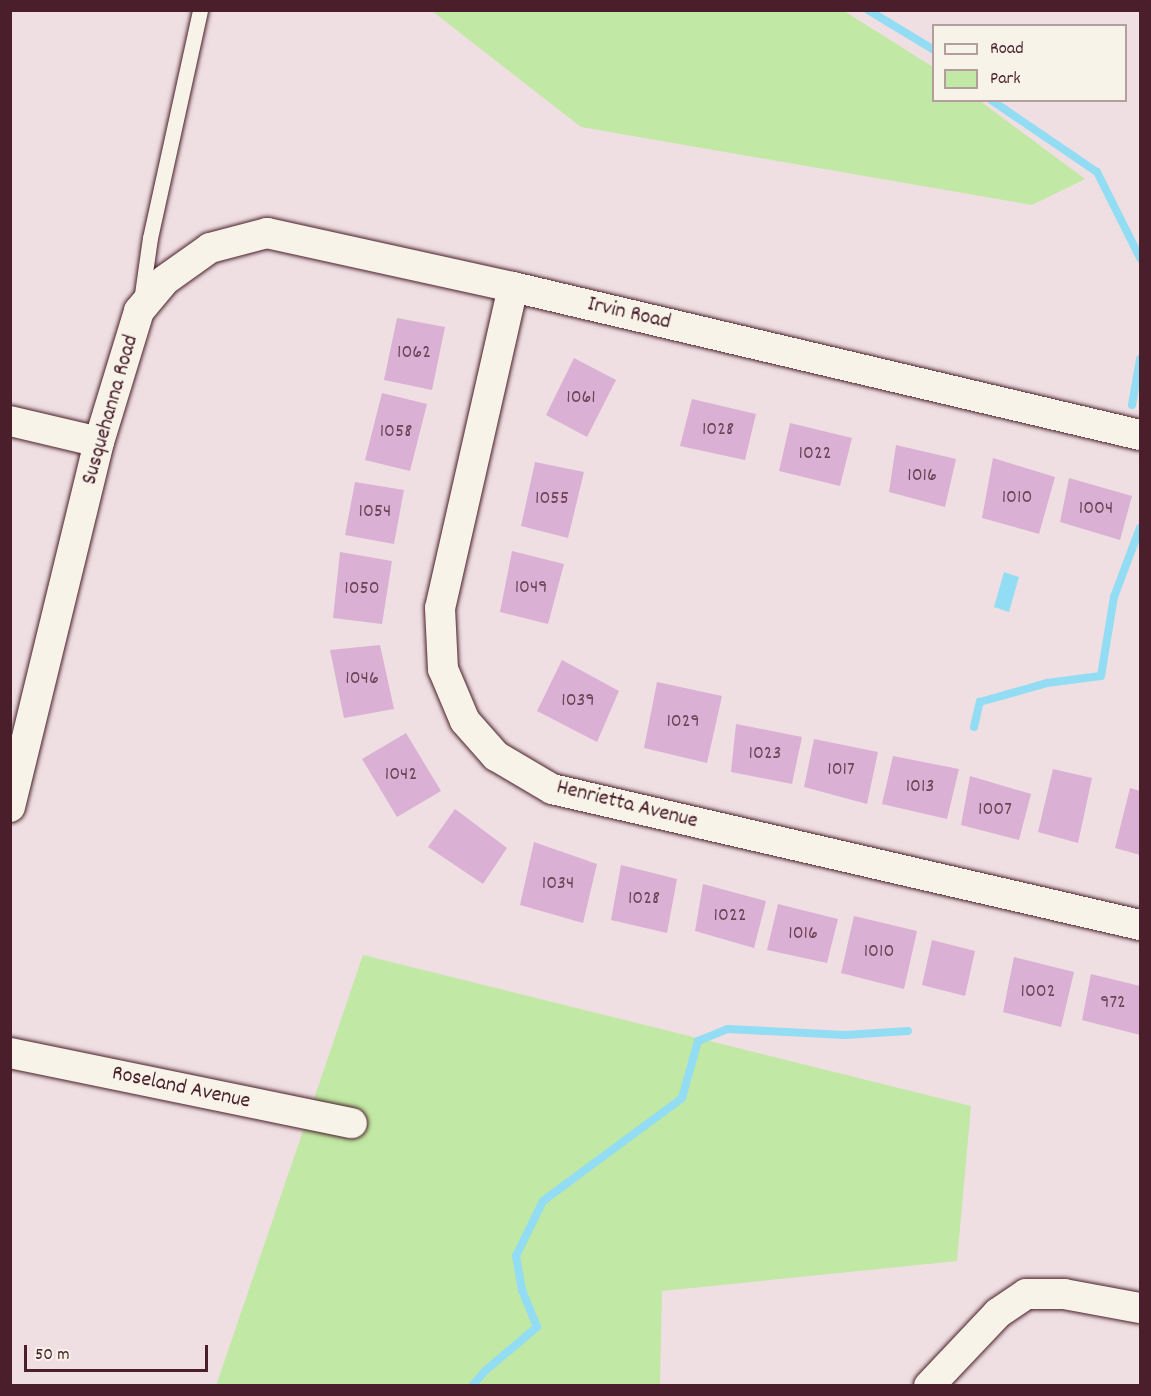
<!DOCTYPE html>
<html>
<head>
<meta charset="utf-8">
<style>
	body { margin:0 }
	#map { position:relative; width:1151px; height:1396px; overflow:hidden; background:#efdfe2; font-family:Dekko,sans-serif }
	div>[style] { position:absolute }
	[style*='--x'] { left:calc(var(--x)*1px); top:calc(var(--y)*1px); width:calc(var(--w)*1px); rotate:calc(var(--a)*1deg) }
	.green>* { inset:0; background:#c1e8a4 }
	.water>* { inset:0; background:#92ddf3 }
	.stream>* { height:8px; margin:-4px; padding:0 4px; transform-origin:4px; border-radius:4px; background:#92ddf3 }
	.building>* { inset:0; background:#dbb0d5 }
	.roads { filter:drop-shadow(0 0 2px #4a1f2b) drop-shadow(0 0 2px #4a1f2b) }
	.service>* { height:15px; margin:-7.5px; padding:0 7.5px; transform-origin:7.5px; border-radius:7.5px; background:#f7f3e8 }
	.minor>* { height:30px; margin:-15px; padding:0 15px; transform-origin:15px; border-radius:15px; background:#f7f3e8 }
	span { translate:-50% -50%; white-space:nowrap; text-align:center; line-height:1.15; -webkit-text-stroke:4.5px #f7f3e8; paint-order:stroke }
	.number-label { font-size:20px; color:#6e4356 }
	.number-label span { -webkit-text-stroke-width:0 }
	.street-label { font-size:22px; color:#4a1f2b }
	.frame { position:absolute; inset:0; border:12px solid #4a1f2b; pointer-events:none }
	.legend { position:absolute; left:932px; top:24px; width:195px; height:78px; box-sizing:border-box; background:#f7f3e8; border:2px solid #b29e9c; margin:0; padding:8px 10px; list-style:none; font-size:18px; color:#4a1f2b }
	.legend li { display:flex; align-items:center; gap:12px; height:30px }
	.legend b { width:30px; border:2px solid #b29e9c }
	.scale { position:absolute; left:24px; top:1345px; width:184px; height:27px; box-sizing:border-box; border:3px solid #4a1f2b; border-top:0; padding-left:8px; font-size:18px; line-height:21px; white-space:nowrap; color:#4a1f2b; -webkit-text-stroke:4px #f7f3e8; paint-order:stroke }
</style>
</head>
<body>
<div id="map">
	<div class="green">
		<i style="clip-path:polygon(432px 11px,844px 11px,933px 67px,934px 100px,980px 101px,1085px 179px,1032px 205px,581px 127px)"></i>
		<i style="clip-path:polygon(363px 955px,971px 1106px,957px 1261px,662px 1291px,660px 1385px,216px 1386px)"></i>
	</div>
	<div class="water">
		<i style="clip-path:polygon(1004px 572px,1019px 577px,1009px 612px,994px 607px)"></i>
	</div>
	<div class="stream">
		<i style="--x:868;--y:10;--w:77;--a:31.2"></i>
		<i style="--x:991;--y:100;--w:128;--a:34.2"></i>
		<i style="--x:1097;--y:172;--w:96;--a:63.4"></i>
		<i style="--x:1132;--y:405;--w:47;--a:-80.1"></i>
		<i style="--x:974;--y:727;--w:26;--a:-77"></i>
		<i style="--x:980;--y:702;--w:70;--a:-15.8"></i>
		<i style="--x:1047;--y:683;--w:54;--a:-7.4"></i>
		<i style="--x:1101;--y:676;--w:80;--a:-80.7"></i>
		<i style="--x:1114;--y:597;--w:74;--a:-69.4"></i>
		<i style="--x:472;--y:1386;--w:21;--a:-49"></i>
		<i style="--x:486;--y:1370;--w:67;--a:-40.1"></i>
		<i style="--x:537;--y:1327;--w:40;--a:-112"></i>
		<i style="--x:522;--y:1290;--w:35;--a:-100"></i>
		<i style="--x:516;--y:1256;--w:61;--a:-63.9"></i>
		<i style="--x:543;--y:1201;--w:173;--a:-36.5"></i>
		<i style="--x:682;--y:1098;--w:59;--a:-74.3"></i>
		<i style="--x:698;--y:1041;--w:31;--a:-22"></i>
		<i style="--x:727;--y:1029;--w:118;--a:2.9"></i>
		<i style="--x:845;--y:1035;--w:63;--a:-3.6"></i>
	</div>
	<div class="building">
		<i style="clip-path:polygon(397px 318px,445px 327px,432px 390px,384px 380px)"></i>
		<i style="clip-path:polygon(574px 358px,616px 380px,587px 437px,546px 415px)"></i>
		<i style="clip-path:polygon(382px 393px,427px 404px,410px 471px,365px 460px)"></i>
		<i style="clip-path:polygon(692px 399px,756px 414px,745px 460px,680px 446px)"></i>
		<i style="clip-path:polygon(790px 423px,852px 438px,840px 486px,779px 471px)"></i>
		<i style="clip-path:polygon(896px 445px,956px 459px,945px 507px,889px 492px)"></i>
		<i style="clip-path:polygon(993px 458px,1055px 477px,1039px 534px,982px 518px)"></i>
		<i style="clip-path:polygon(535px 462px,584px 472px,568px 538px,521px 526px)"></i>
		<i style="clip-path:polygon(1069px 478px,1132px 496px,1120px 540px,1060px 522px)"></i>
		<i style="clip-path:polygon(355px 482px,404px 490px,394px 544px,345px 535px)"></i>
		<i style="clip-path:polygon(512px 551px,564px 564px,548px 624px,500px 612px)"></i>
		<i style="clip-path:polygon(340px 552px,392px 561px,382px 624px,333px 618px)"></i>
		<i style="clip-path:polygon(380px 645px,394px 709px,344px 718px,330px 650px)"></i>
		<i style="clip-path:polygon(562px 660px,619px 691px,597px 742px,537px 711px)"></i>
		<i style="clip-path:polygon(657px 682px,722px 696px,707px 763px,644px 748px)"></i>
		<i style="clip-path:polygon(736px 724px,802px 737px,792px 784px,731px 772px)"></i>
		<i style="clip-path:polygon(406px 733px,441px 791px,397px 817px,362px 759px)"></i>
		<i style="clip-path:polygon(814px 739px,878px 752px,867px 804px,804px 787px)"></i>
		<i style="clip-path:polygon(893px 756px,959px 769px,947px 819px,882px 804px)"></i>
		<i style="clip-path:polygon(1053px 769px,1092px 778px,1078px 843px,1038px 832px)"></i>
		<i style="clip-path:polygon(970px 776px,1031px 794px,1019px 840px,961px 825px)"></i>
		<i style="clip-path:polygon(1130px 788px,1140px 791px,1140px 855px,1115px 848px)"></i>
		<i style="clip-path:polygon(455px 809px,507px 848px,483px 884px,428px 847px)"></i>
		<i style="clip-path:polygon(534px 842px,597px 864px,583px 923px,520px 905px)"></i>
		<i style="clip-path:polygon(621px 865px,677px 879px,667px 933px,611px 920px)"></i>
		<i style="clip-path:polygon(703px 884px,766px 901px,754px 948px,695px 931px)"></i>
		<i style="clip-path:polygon(778px 904px,838px 919px,827px 963px,767px 950px)"></i>
		<i style="clip-path:polygon(854px 916px,917px 931px,904px 989px,841px 973px)"></i>
		<i style="clip-path:polygon(932px 940px,975px 951px,965px 996px,922px 985px)"></i>
		<i style="clip-path:polygon(1014px 957px,1074px 972px,1061px 1027px,1003px 1012px)"></i>
		<i style="clip-path:polygon(1091px 974px,1140px 986px,1140px 1035px,1082px 1020px)"></i>
	</div>
	<div class="roads">
		<div class="service">
			<i style="--x:141;--y:301;--w:64;--a:-81.9"></i>
			<i style="--x:150;--y:238;--w:233;--a:-77.6"></i>
		</div>
		<div class="minor">
			<i style="--x:513;--y:287;--w:329;--a:102.8"></i>
			<i style="--x:440;--y:608;--w:61;--a:87.2"></i>
			<i style="--x:443;--y:669;--w:56;--a:67.1"></i>
			<i style="--x:465;--y:721;--w:47;--a:48.5"></i>
			<i style="--x:496;--y:756;--w:65;--a:30.5"></i>
			<i style="--x:552;--y:789;--w:604;--a:13.02"></i>
			<i style="--x:10;--y:421;--w:91;--a:13.3"></i>
			<i style="--x:10;--y:807;--w:376;--a:-76.3"></i>
			<i style="--x:99;--y:442;--w:137;--a:-73"></i>
			<i style="--x:139;--y:311;--w:40;--a:-50"></i>
			<i style="--x:165;--y:280;--w:55;--a:-35.4"></i>
			<i style="--x:210;--y:248;--w:59;--a:-14.7"></i>
			<i style="--x:267;--y:233;--w:252;--a:12.4"></i>
			<i style="--x:513;--y:287;--w:644;--a:13.28"></i>
			<i style="--x:10;--y:1053;--w:349;--a:11.6"></i>
			<i style="--x:929;--y:1386;--w:100;--a:-46.6"></i>
			<i style="--x:998;--y:1313;--w:34;--a:-34"></i>
			<i style="--x:1026;--y:1294;--w:38;--a:0"></i>
			<i style="--x:1064;--y:1294;--w:77;--a:10.4"></i>
		</div>
	</div>
	<div class="number-label">
		<span style="left:414px;top:353px">1062</span>
		<span style="left:581px;top:398px">1061</span>
		<span style="left:718px;top:430px">1028</span>
		<span style="left:396px;top:432px">1058</span>
		<span style="left:815px;top:454px">1022</span>
		<span style="left:922px;top:476px">1016</span>
		<span style="left:1017px;top:498px">1010</span>
		<span style="left:552px;top:499px">1055</span>
		<span style="left:1096px;top:509px">1004</span>
		<span style="left:375px;top:512px">1054</span>
		<span style="left:531px;top:588px">1049</span>
		<span style="left:362px;top:589px">1050</span>
		<span style="left:362px;top:679px">1046</span>
		<span style="left:578px;top:701px">1039</span>
		<span style="left:683px;top:722px">1029</span>
		<span style="left:765px;top:754px">1023</span>
		<span style="left:841px;top:770px">1017</span>
		<span style="left:401px;top:775px">1042</span>
		<span style="left:920px;top:787px">1013</span>
		<span style="left:995px;top:810px">1007</span>
		<span style="left:558px;top:884px">1034</span>
		<span style="left:644px;top:899px">1028</span>
		<span style="left:730px;top:916px">1022</span>
		<span style="left:803px;top:934px">1016</span>
		<span style="left:879px;top:952px">1010</span>
		<span style="left:1038px;top:992px">1002</span>
		<span style="left:1113px;top:1003px">972</span>
	</div>
	<div class="street-label">
		<span style="left:629px;top:314px;rotate:13deg">Irvin Road</span>
		<span style="left:111px;top:410px;rotate:-74deg">Susquehanna Road</span>
		<span style="left:627px;top:805px;rotate:14deg">Henrietta Avenue</span>
		<span style="left:181px;top:1088px;rotate:12deg">Roseland Avenue</span>
	</div>
	<div class="frame"></div>
	<ul class="legend">
	<li><b style="height:8px;background:#f7f3e8"></b>Road</li>
	<li><b style="height:16px;background:#c1e8a4"></b>Park</li>
	</ul>
	<div class="scale">50 m</div>
</div>
</body>
</html>
